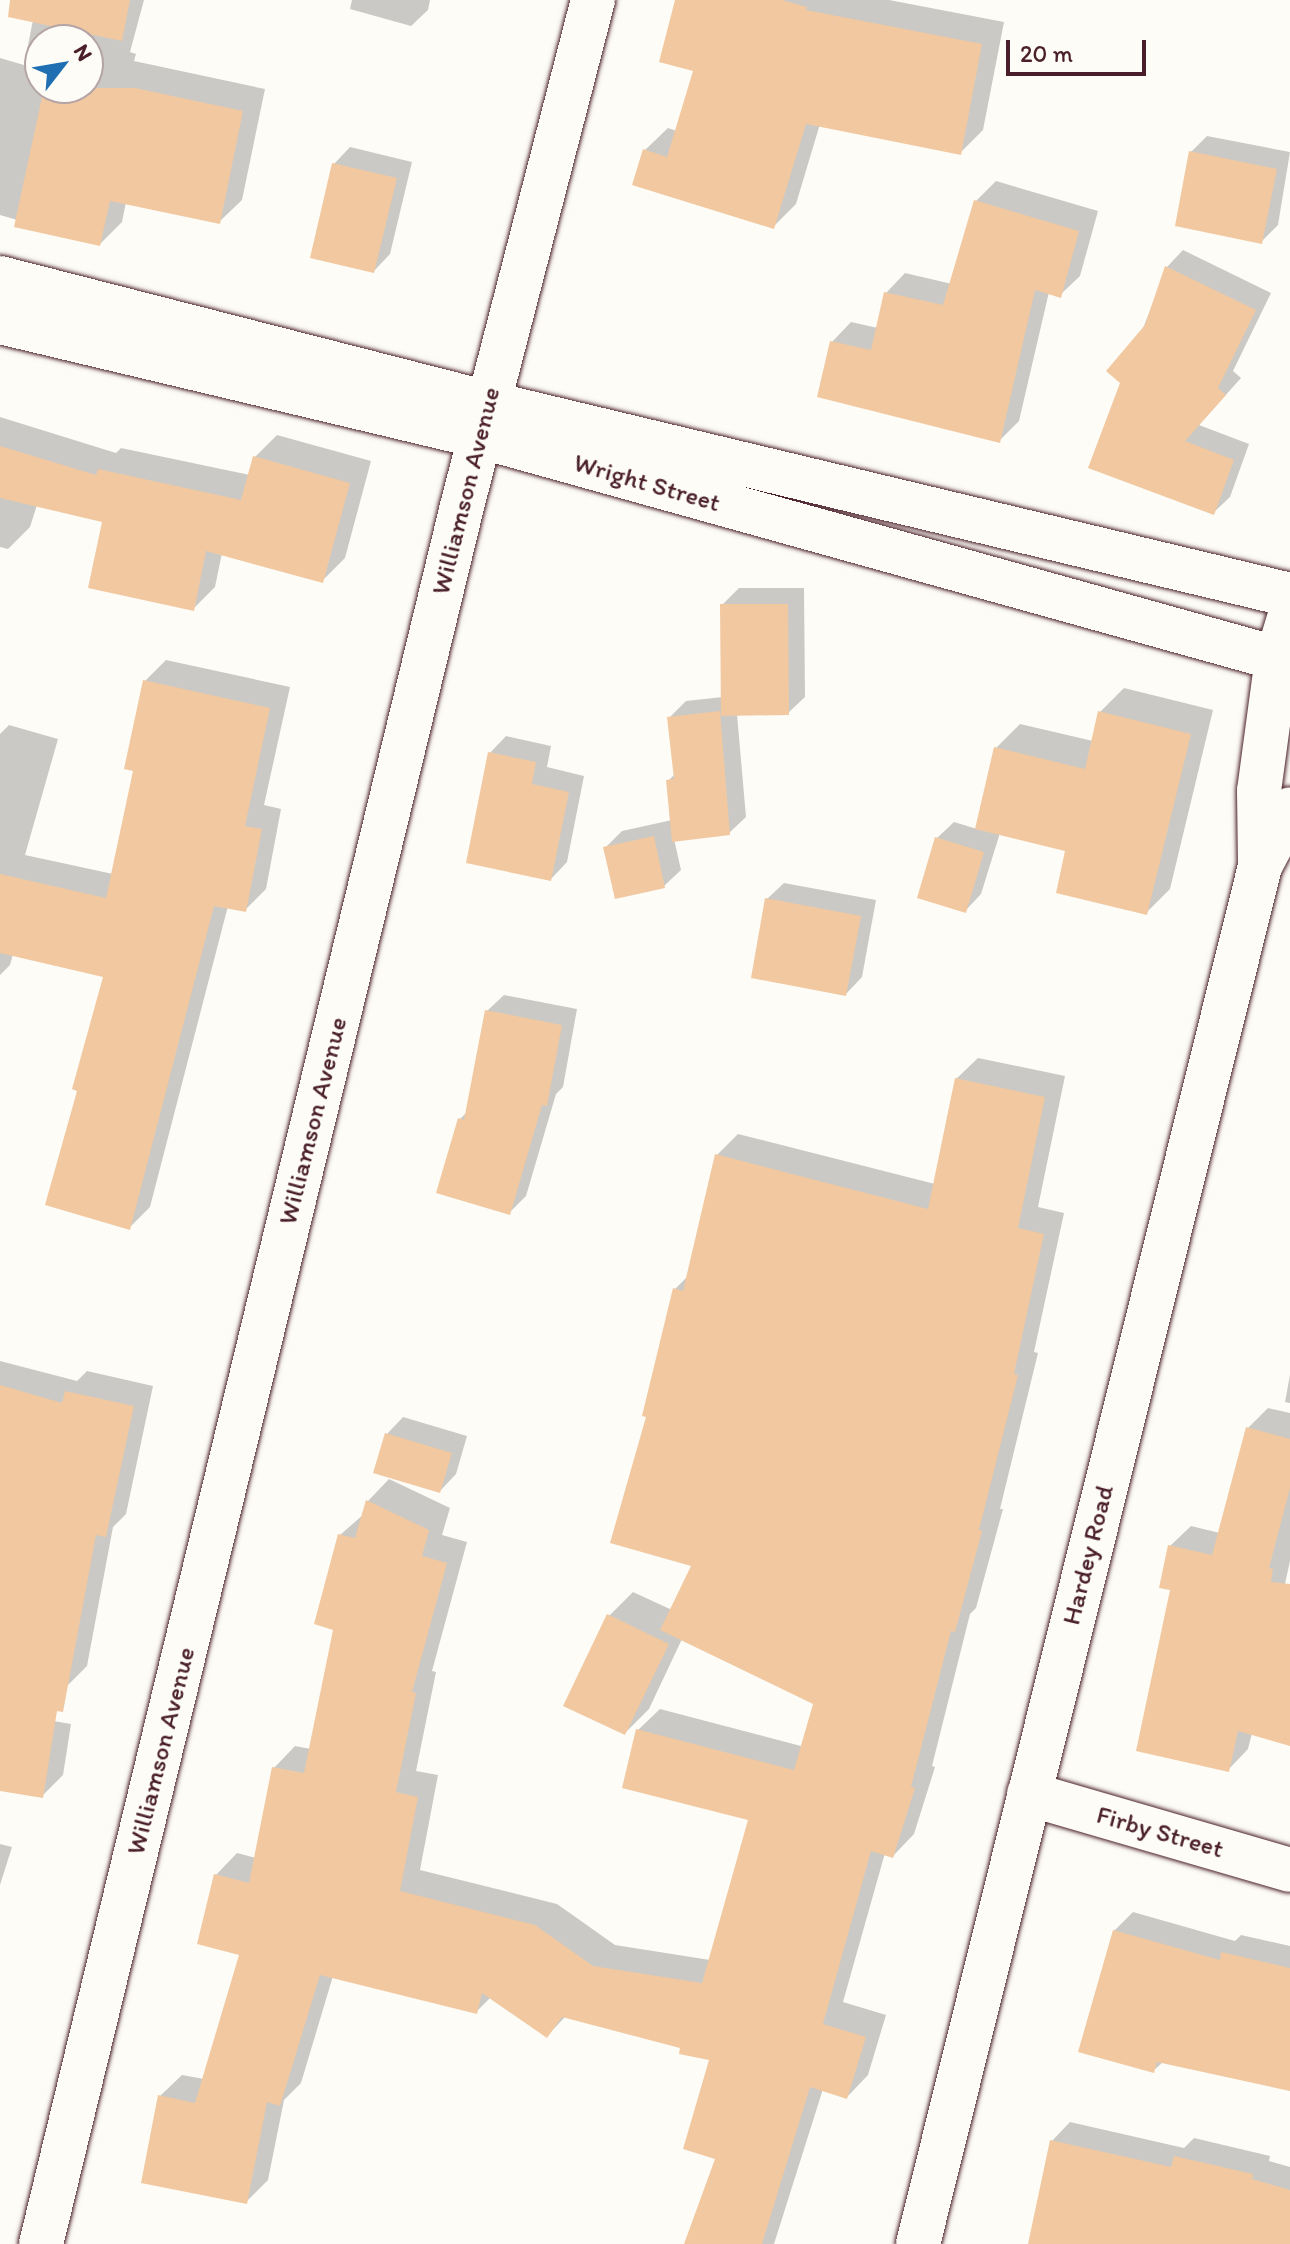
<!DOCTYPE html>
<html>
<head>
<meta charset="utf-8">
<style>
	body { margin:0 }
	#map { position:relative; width:1290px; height:2244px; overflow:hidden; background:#fdfcf7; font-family:Itim,sans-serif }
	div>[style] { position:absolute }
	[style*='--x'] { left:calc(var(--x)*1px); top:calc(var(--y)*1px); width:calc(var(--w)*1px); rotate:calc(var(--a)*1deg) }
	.shadow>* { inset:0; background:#0003 }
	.building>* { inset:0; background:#f1c8a0 }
	.roads { filter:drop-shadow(0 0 2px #4a1f2b) drop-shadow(0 0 2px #4a1f2b) }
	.minor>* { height:44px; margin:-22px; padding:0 22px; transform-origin:22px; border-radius:22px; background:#fdfcf7 }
	.tertiary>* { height:44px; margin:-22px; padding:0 22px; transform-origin:22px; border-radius:22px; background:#fdfcf7 }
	span { translate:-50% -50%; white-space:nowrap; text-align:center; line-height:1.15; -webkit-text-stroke:8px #fdfcf7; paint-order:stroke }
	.street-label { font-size:26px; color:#4a1f2b }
	.north { position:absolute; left:24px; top:24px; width:80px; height:80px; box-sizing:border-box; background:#fdfcf7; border:2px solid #b5a4a5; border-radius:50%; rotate:59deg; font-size:22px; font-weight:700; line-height:32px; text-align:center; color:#4a1f2b }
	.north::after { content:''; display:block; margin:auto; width:28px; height:36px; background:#1f6fb2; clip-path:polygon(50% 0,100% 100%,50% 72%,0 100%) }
	.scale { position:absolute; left:1006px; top:40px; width:140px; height:36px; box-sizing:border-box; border:4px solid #4a1f2b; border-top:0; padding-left:10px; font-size:24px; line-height:28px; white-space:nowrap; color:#4a1f2b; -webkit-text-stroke:6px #fdfcf7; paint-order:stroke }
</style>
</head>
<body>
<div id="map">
	<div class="shadow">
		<i style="clip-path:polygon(evenodd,37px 0,144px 0,130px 52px,136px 54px,134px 61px,265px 89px,242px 200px,219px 222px,126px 202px,122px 222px,100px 244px,0 215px,0 58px,24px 65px,37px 0,40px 40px,88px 40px,88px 88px,40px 88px,40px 40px)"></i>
		<i style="clip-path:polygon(352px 0,430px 0,428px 10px,411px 26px,350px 9px)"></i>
		<i style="clip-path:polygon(677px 0,889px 0,1004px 22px,983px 130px,960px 153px,820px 124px,796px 204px,774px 226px,645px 150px,668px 128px,677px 131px,696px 69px)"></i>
		<i style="clip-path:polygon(1207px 136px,1290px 152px,1278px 225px,1262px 241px,1191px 152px)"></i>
		<i style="clip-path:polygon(350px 147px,412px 162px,390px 254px,374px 271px,334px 164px)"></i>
		<i style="clip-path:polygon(996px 181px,1098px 211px,1080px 276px,1060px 295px,1049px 292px,1019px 421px,999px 441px,832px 342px,851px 322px,878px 328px,886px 293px,905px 273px,952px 284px,976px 201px)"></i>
		<i style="clip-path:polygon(1183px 250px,1271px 293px,1233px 371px,1241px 378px,1199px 425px,1249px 444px,1230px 497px,1213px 513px,1122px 382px,1167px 267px)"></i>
		<i style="clip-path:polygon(0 417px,116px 453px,121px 448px,250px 475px,255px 457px,277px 435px,371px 461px,345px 558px,323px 580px,222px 553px,215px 587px,193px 609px,104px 521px,37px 505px,30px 527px,8px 549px,0 547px)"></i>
		<i style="clip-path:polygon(739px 588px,804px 588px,805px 697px,788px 713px,737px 714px,746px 817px,729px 833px,674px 839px,681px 870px,664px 886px,605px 848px,622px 831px,672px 820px,668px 781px,675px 774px,669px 718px,686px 701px,723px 697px,722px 605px)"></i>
		<i style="clip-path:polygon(166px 660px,290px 687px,264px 805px,281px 809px,266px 889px,245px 910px,228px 906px,150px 1207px,129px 1228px,80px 1089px,105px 975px,13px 954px,10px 965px,0 975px,0 734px,9px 725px,58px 739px,25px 855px,113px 874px,135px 770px,145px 681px)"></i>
		<i style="clip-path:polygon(1124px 688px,1213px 710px,1170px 889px,1146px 913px,1068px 850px,1000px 833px,981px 894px,965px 911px,937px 838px,954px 822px,977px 829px,996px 748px,1020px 724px,1093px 741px,1100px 712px)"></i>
		<i style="clip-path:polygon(506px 736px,551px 746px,547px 767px,584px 776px,567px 862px,551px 879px,490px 753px)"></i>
		<i style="clip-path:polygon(784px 883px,876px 900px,862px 977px,846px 994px,767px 899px)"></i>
		<i style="clip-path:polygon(504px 995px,577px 1009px,563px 1087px,556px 1094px,526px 1196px,509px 1213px,460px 1119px,468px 1111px,487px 1011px)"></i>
		<i style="clip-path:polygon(978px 1058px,1065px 1076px,1038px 1207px,1064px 1213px,1034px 1352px,1038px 1353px,1000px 1509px,1003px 1509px,976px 1608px,970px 1614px,932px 1766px,935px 1767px,914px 1834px,893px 1856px,885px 1853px,843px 2002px,886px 2015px,868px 2075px,847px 2097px,823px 2089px,774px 2244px,685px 2244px,718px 2158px,711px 2059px,682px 2047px,566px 2016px,547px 2036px,491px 1997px,476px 2012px,333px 1976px,301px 2083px,284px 2100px,268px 2180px,246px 2202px,160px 2096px,182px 2075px,204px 2079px,242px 1953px,216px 1875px,237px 1853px,256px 1858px,274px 1768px,295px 1746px,311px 1749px,335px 1628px,340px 1535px,364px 1514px,368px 1501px,389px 1479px,450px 1508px,442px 1535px,467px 1542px,432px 1671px,436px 1672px,416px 1771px,438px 1775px,420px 1870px,557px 1904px,615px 1945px,710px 1960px,751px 1819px,638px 1730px,660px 1709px,801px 1746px,815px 1703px,682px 1639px,649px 1709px,625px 1733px,609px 1616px,633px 1592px,672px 1610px,694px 1565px,649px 1416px,675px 1289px,688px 1276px,717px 1155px,738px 1134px,935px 1184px,956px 1079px)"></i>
		<i style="clip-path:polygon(0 1361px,77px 1381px,87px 1371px,153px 1386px,126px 1514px,113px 1527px,87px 1666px,66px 1687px,0 1668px)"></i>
		<i style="clip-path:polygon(1290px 1375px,1290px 1403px,1285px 1402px)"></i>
		<i style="clip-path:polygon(1268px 1408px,1290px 1413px,1290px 1561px,1270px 1653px,1290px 1660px,1290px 1744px,1252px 1733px,1248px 1749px,1228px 1770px,1173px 1589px,1170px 1546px,1191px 1526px,1220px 1533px,1248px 1428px)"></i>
		<i style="clip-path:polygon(403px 1417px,467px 1436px,456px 1474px,440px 1491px,387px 1434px)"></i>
		<i style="clip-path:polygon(0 1712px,71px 1724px,63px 1775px,42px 1796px,0 1789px)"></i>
		<i style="clip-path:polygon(0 1844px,12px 1847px,0 1885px)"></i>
		<i style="clip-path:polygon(1133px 1912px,1235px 1941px,1241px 1935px,1290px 1946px,1290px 2089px,1163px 2062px,1153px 2071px,1114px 1931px)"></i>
		<i style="clip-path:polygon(1070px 2122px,1184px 2148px,1194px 2138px,1270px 2156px,1269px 2161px,1290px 2167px,1290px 2244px,1030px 2244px,1052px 2141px)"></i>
	</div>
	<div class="building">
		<i style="clip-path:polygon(10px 0,130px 0,122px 41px,8px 17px)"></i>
		<i style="clip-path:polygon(675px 0,782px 0,807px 7px,806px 10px,982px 44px,961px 155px,806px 124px,774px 229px,632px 185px,643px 149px,667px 157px,693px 71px,659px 62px)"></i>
		<i style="clip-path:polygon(44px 88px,135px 88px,243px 111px,220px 224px,110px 201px,100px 246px,14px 227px)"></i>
		<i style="clip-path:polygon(1189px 151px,1277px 169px,1262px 244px,1175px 226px)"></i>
		<i style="clip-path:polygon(332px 163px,397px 178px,374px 273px,310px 258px)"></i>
		<i style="clip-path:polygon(974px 200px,1079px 231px,1061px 298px,1035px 290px,1000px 443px,817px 397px,830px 341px,871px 350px,884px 292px,943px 305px)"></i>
		<i style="clip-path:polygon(1165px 266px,1256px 310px,1218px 388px,1226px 395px,1185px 441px,1234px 460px,1214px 515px,1088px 468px,1120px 383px,1106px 371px,1145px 325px)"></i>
		<i style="clip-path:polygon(0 446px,96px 475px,98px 469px,241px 500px,253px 456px,350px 483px,323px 583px,206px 551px,194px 611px,88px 588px,102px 522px,0 498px)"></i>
		<i style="clip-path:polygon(720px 604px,788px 604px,789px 715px,721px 716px)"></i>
		<i style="clip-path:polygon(143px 680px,270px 708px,245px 826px,262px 829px,246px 912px,214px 906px,130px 1230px,45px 1205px,77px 1091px,72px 1089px,103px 977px,0 953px,0 874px,106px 898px,133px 771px,124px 769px)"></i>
		<i style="clip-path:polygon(720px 711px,730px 835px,672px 842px,666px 780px,674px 779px,667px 717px)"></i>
		<i style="clip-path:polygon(1098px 711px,1191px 734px,1147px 915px,1056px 893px,1065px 851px,975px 829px,994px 747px,1085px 769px)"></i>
		<i style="clip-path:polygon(488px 752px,536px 762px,532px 784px,569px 792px,551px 881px,466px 863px)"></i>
		<i style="clip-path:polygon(654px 836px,665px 888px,615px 899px,603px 847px)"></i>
		<i style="clip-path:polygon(935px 837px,984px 852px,966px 913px,917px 898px)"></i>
		<i style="clip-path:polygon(765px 898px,861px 916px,846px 996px,751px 978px)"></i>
		<i style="clip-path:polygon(485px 1010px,562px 1025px,547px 1106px,542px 1105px,510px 1215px,436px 1193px,458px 1118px,464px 1120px)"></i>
		<i style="clip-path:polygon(955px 1078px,1045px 1097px,1018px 1228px,1044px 1234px,1014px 1374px,1018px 1375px,979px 1530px,982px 1531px,955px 1632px,951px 1631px,911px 1787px,915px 1788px,893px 1858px,871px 1851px,823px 2024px,866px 2037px,847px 2099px,810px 2087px,762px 2244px,684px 2244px,715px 2159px,683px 2149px,709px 2060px,679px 2054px,680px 2048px,562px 2017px,547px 2038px,482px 1993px,477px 2014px,320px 1975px,280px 2106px,267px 2102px,247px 2204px,141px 2183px,158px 2095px,195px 2103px,239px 1955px,197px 1944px,214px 1874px,249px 1883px,272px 1767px,304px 1773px,333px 1630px,314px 1624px,338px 1534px,355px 1538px,366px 1500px,429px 1530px,422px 1556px,447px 1563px,412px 1692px,416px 1693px,396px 1792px,418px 1797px,400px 1891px,535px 1925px,593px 1966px,702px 1983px,748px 1820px,622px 1788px,636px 1729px,794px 1770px,813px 1704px,660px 1630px,691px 1566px,610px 1543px,646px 1417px,642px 1416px,673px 1288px,683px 1291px,715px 1154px,928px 1209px)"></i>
		<i style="clip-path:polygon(0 1385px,62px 1403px,65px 1391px,134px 1406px,106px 1537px,96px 1535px,63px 1712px,57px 1711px,43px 1798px,0 1791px)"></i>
		<i style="clip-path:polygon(1246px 1427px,1290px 1439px,1290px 1488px,1269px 1568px,1273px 1569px,1271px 1582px,1290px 1584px,1290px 1746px,1238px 1731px,1229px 1772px,1136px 1751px,1170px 1590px,1159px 1588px,1168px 1545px,1212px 1555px)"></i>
		<i style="clip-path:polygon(385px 1433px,452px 1453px,440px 1493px,373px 1473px)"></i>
		<i style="clip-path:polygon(607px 1614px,669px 1644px,625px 1735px,563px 1706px)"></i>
		<i style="clip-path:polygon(1113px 1930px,1220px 1960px,1221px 1952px,1290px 1968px,1290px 2091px,1157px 2062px,1154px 2073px,1078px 2052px)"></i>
		<i style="clip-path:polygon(1050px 2140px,1171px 2167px,1174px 2156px,1253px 2174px,1252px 2179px,1290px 2190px,1290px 2244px,1028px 2244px)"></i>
	</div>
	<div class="roads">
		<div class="minor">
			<i style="--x:1029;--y:1794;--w:272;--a:16.2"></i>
			<i style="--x:41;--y:2244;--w:1784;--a:-76.38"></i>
			<i style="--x:461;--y:510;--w:527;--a:-75.49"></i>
		</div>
		<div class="tertiary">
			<i style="--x:0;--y:278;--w:504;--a:14.37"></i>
			<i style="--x:488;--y:403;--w:825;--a:13.46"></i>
			<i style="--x:0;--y:322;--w:492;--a:13.4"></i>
			<i style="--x:479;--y:436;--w:842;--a:15.57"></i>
			<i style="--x:1260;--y:864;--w:73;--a:-90.8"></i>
			<i style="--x:1259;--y:791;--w:134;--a:-82.3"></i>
			<i style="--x:1277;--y:658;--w:45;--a:-73.2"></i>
			<i style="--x:918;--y:2244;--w:1420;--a:-76.06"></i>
			<i style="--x:1260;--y:866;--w:64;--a:-62.2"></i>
		</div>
	</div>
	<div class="street-label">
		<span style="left:647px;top:483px;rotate:16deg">Wright Street</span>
		<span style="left:466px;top:491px;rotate:-76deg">Williamson Avenue</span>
		<span style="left:313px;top:1121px;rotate:-76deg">Williamson Avenue</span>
		<span style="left:1088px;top:1555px;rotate:-76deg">Hardey Road</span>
		<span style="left:161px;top:1751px;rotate:-76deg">Williamson Avenue</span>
		<span style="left:1160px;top:1832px;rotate:16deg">Firby Street</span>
	</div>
	<div class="north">N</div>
	<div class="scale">20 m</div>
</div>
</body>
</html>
